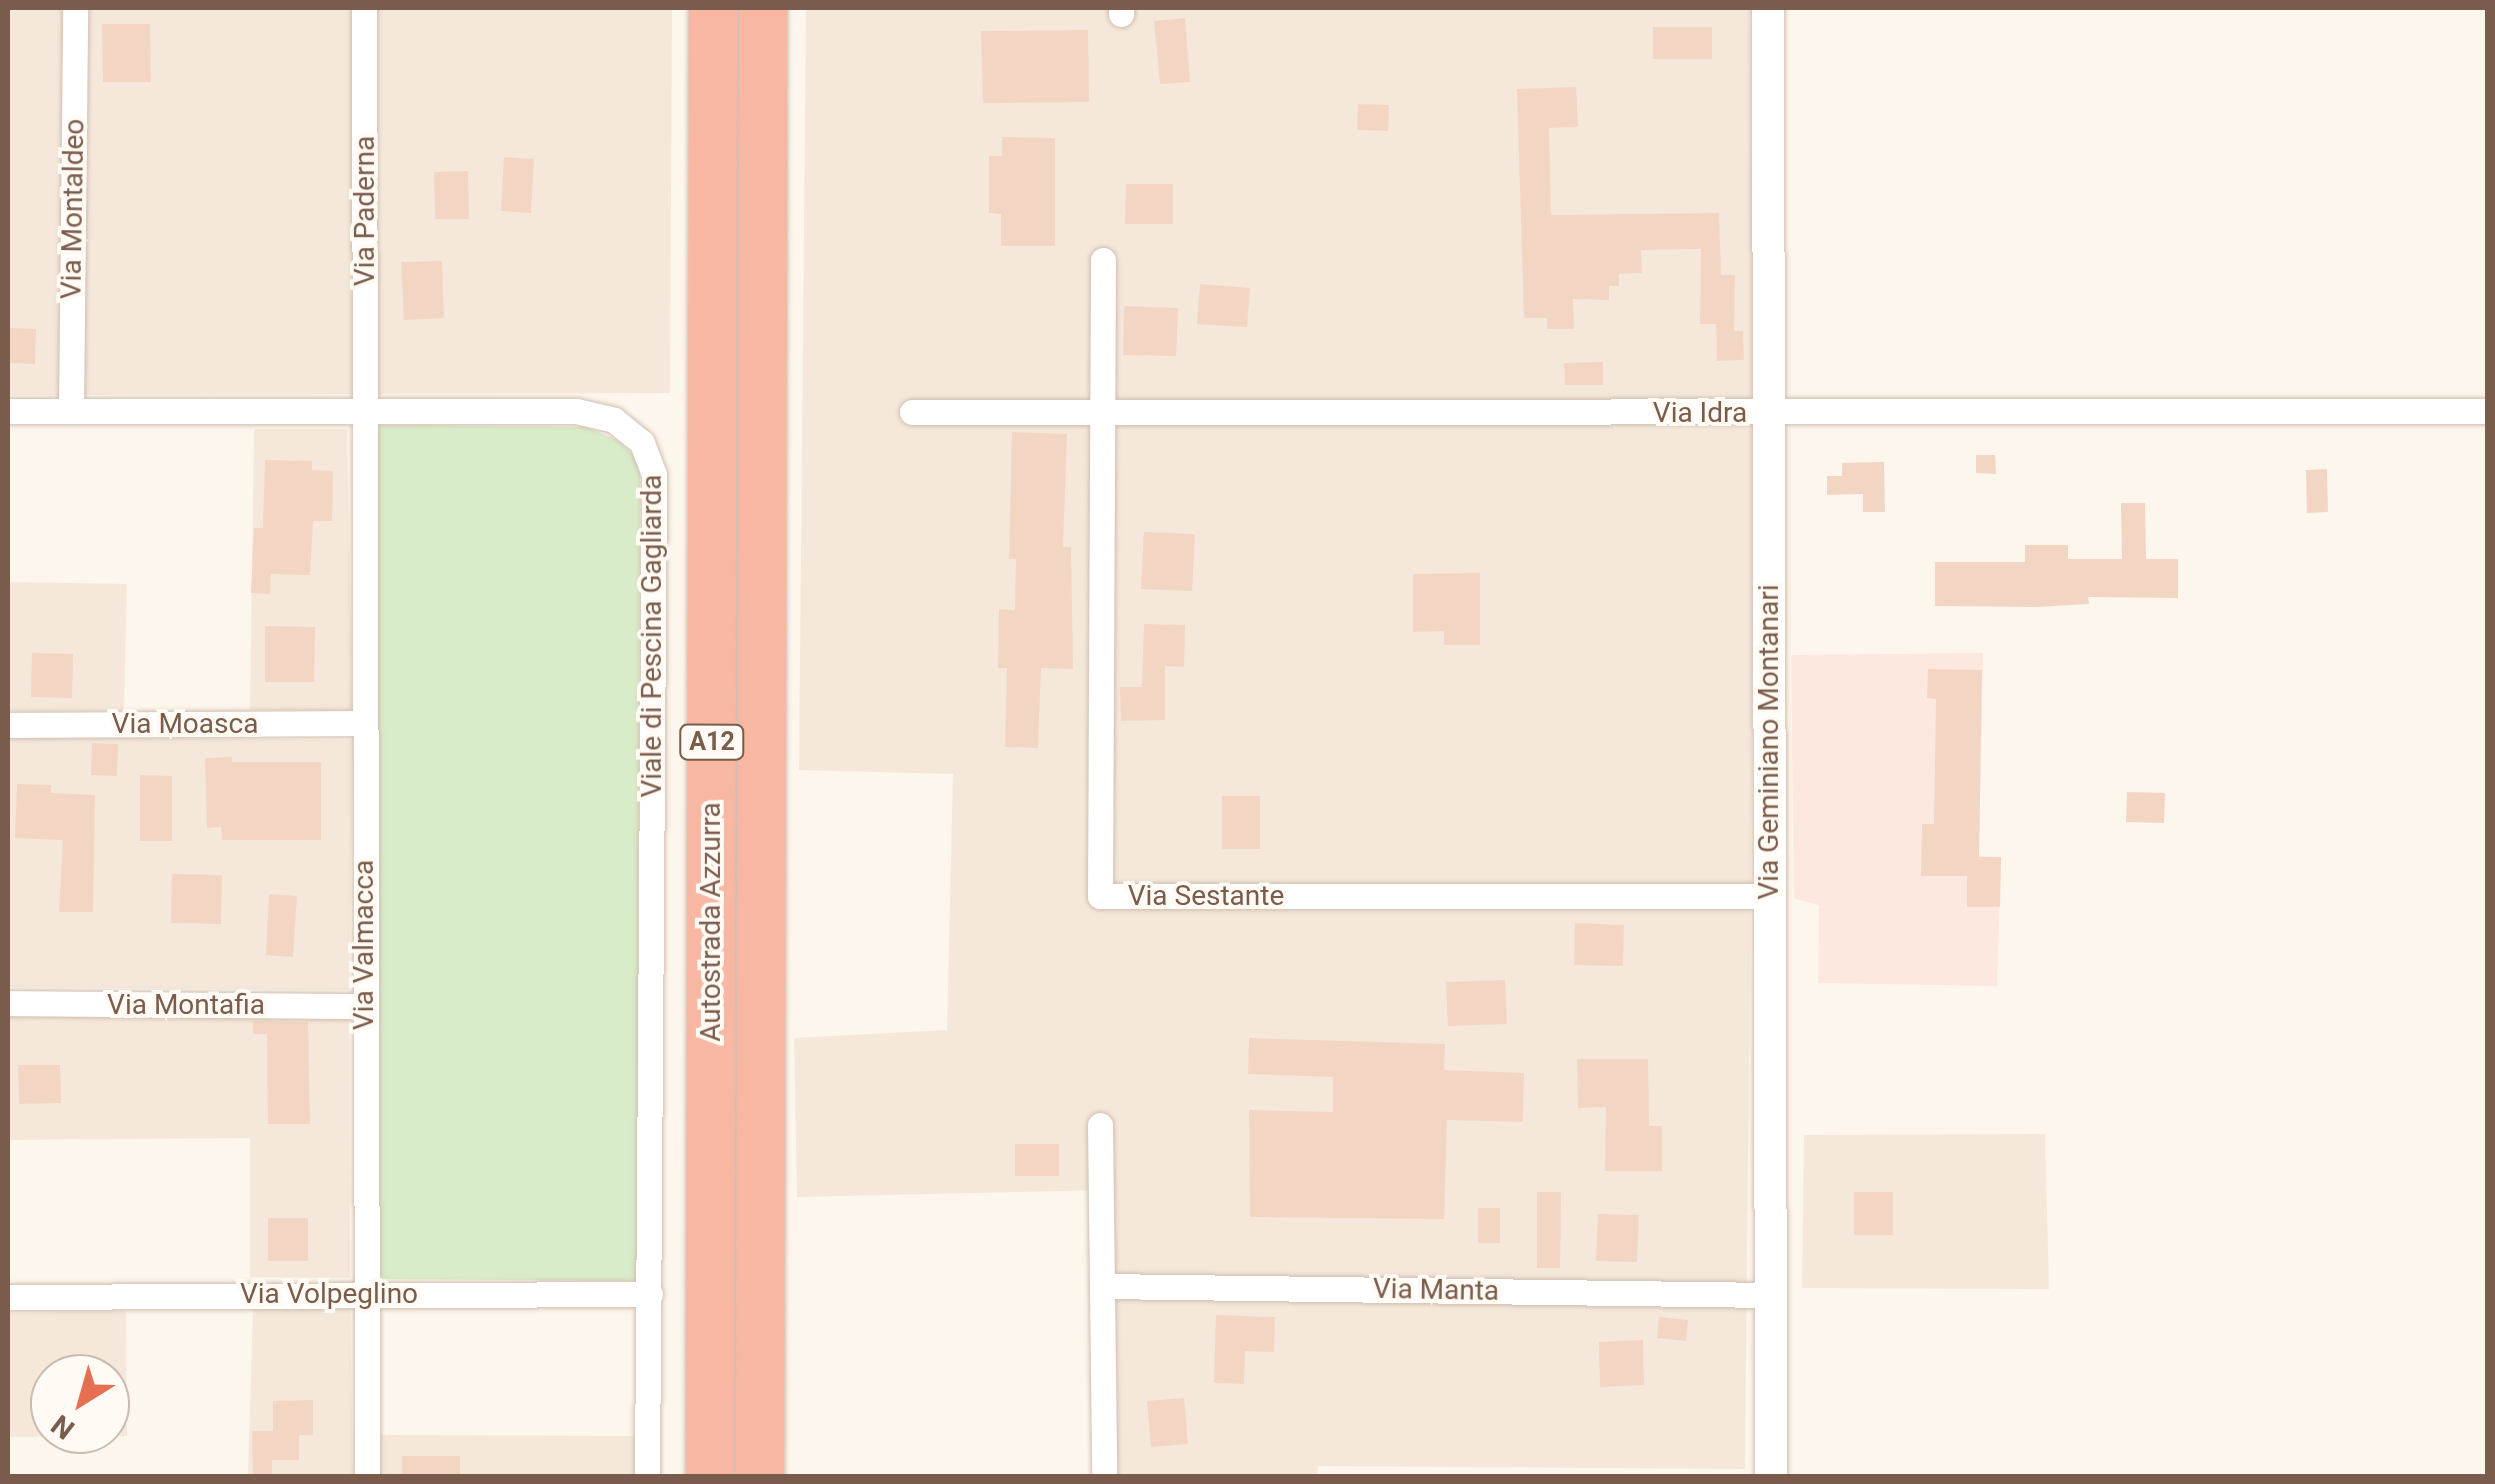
<!DOCTYPE html>
<html>
<head>
<meta charset="utf-8">
<style>
	body { margin:0 }
	#map { position:relative; width:2495px; height:1484px; overflow:hidden; background:#fdf6ec; font-family:Roboto,sans-serif }
	div>[style] { position:absolute }
	[style*='--x'] { left:calc(var(--x)*1px); top:calc(var(--y)*1px); width:calc(var(--w)*1px); rotate:calc(var(--a)*1deg) }
	.residential>* { inset:0; background:#f5e8da }
	.commercial>* { inset:0; background:#fde8e0 }
	.green>* { inset:0; background:#d8ecc9 }
	.building>* { inset:0; background:#f3d5c3 }
	.roads { filter:drop-shadow(0 0 2px #d1beb0) drop-shadow(0 0 2px #d1beb0) }
	.minor>* { height:25px; margin:-12.5px; padding:0 12.5px; transform-origin:12.5px; border-radius:12.5px; background:#fff }
	.tertiary>* { height:32px; margin:-16px; padding:0 16px; transform-origin:16px; border-radius:16px; background:#fff }
	.motorway>* { height:48px; margin:-24px; padding:0 24px; transform-origin:24px; border-radius:24px; background:#f7b7a3 }
	span { translate:-50% -50%; white-space:nowrap; text-align:center; line-height:1.15; -webkit-text-stroke:8px #fffaf3; paint-order:stroke }
	.shield-label span { padding:2px 8px; background:#fffaf3; border:2px solid; border-radius:8px; -webkit-text-stroke-width:0 }
	.shield-label { font-size:25px; color:#7a5c4d; font-weight:700 }
	.street-label { font-size:28px; color:#7a5c4d }
	.frame { position:absolute; inset:0; border:10px solid #7a5c4d; pointer-events:none }
	.north { position:absolute; left:30px; top:1354px; width:100px; height:100px; box-sizing:border-box; background:#fffaf3; border:2px solid #cabbb1; border-radius:50%; rotate:217deg; font-size:28px; font-weight:700; line-height:40px; text-align:center; color:#7a5c4d }
	.north::after { content:''; display:block; margin:auto; width:35px; height:45px; background:#e76f51; clip-path:polygon(50% 0,100% 100%,50% 72%,0 100%) }
</style>
</head>
<body>
<div id="map">
	<div class="residential">
		<i style="clip-path:polygon(8px 8px,672px 8px,670px 393px,8px 395px)"></i>
		<i style="clip-path:polygon(806px 8px,1749px 8px,1755px 427px,1745px 1469px,1318px 1466px,1317px 1476px,1112px 1476px,1109px 1190px,797px 1197px,794px 1038px,947px 1030px,953px 774px,799px 770px)"></i>
		<i style="clip-path:polygon(254px 429px,347px 429px,352px 710px,250px 710px)"></i>
		<i style="clip-path:polygon(8px 582px,127px 584px,124px 711px,8px 711px)"></i>
		<i style="clip-path:polygon(8px 737px,353px 740px,349px 990px,8px 987px)"></i>
		<i style="clip-path:polygon(8px 1013px,349px 1016px,350px 1278px,250px 1277px,250px 1138px,8px 1140px)"></i>
		<i style="clip-path:polygon(2045px 1134px,2049px 1289px,1802px 1288px,1804px 1135px)"></i>
		<i style="clip-path:polygon(253px 1309px,350px 1309px,353px 1476px,248px 1476px)"></i>
		<i style="clip-path:polygon(evenodd,126px 1311px,127px 1436px,8px 1437px,8px 1313px,126px 1311px,110px 1374px,110px 1434px,50px 1434px,50px 1374px,110px 1374px)"></i>
		<i style="clip-path:polygon(378px 1435px,637px 1436px,636px 1476px,378px 1476px)"></i>
	</div>
	<div class="commercial">
		<i style="clip-path:polygon(1983px 653px,1979px 856px,2001px 857px,1997px 986px,1818px 983px,1819px 905px,1794px 899px,1791px 655px)"></i>
	</div>
	<div class="green">
		<i style="clip-path:polygon(376px 425px,586px 427px,619px 441px,640px 463px,637px 1281px,377px 1279px)"></i>
	</div>
	<div class="building">
		<i style="clip-path:polygon(1185px 18px,1190px 82px,1160px 84px,1154px 21px)"></i>
		<i style="clip-path:polygon(102px 24px,150px 24px,151px 82px,103px 82px)"></i>
		<i style="clip-path:polygon(1653px 27px,1712px 27px,1712px 59px,1653px 59px)"></i>
		<i style="clip-path:polygon(1088px 30px,1089px 102px,983px 103px,981px 31px)"></i>
		<i style="clip-path:polygon(1576px 87px,1578px 127px,1549px 128px,1551px 215px,1719px 213px,1721px 275px,1735px 275px,1734px 331px,1743px 331px,1744px 360px,1717px 361px,1716px 324px,1700px 324px,1701px 249px,1641px 250px,1642px 273px,1619px 274px,1619px 286px,1609px 286px,1609px 300px,1573px 299px,1574px 329px,1547px 329px,1547px 318px,1524px 318px,1517px 89px)"></i>
		<i style="clip-path:polygon(1358px 104px,1389px 105px,1388px 131px,1357px 130px)"></i>
		<i style="clip-path:polygon(1002px 137px,1055px 138px,1055px 246px,1001px 246px,1001px 214px,989px 213px,989px 156px,1002px 156px)"></i>
		<i style="clip-path:polygon(504px 157px,534px 159px,531px 213px,501px 211px)"></i>
		<i style="clip-path:polygon(468px 171px,469px 219px,435px 219px,434px 172px)"></i>
		<i style="clip-path:polygon(1126px 184px,1173px 184px,1173px 224px,1125px 224px)"></i>
		<i style="clip-path:polygon(442px 261px,444px 318px,404px 320px,401px 262px)"></i>
		<i style="clip-path:polygon(1200px 284px,1250px 288px,1247px 327px,1197px 324px)"></i>
		<i style="clip-path:polygon(1124px 306px,1178px 308px,1176px 356px,1123px 355px)"></i>
		<i style="clip-path:polygon(8px 328px,36px 329px,35px 364px,8px 363px)"></i>
		<i style="clip-path:polygon(1603px 362px,1603px 385px,1565px 385px,1564px 363px)"></i>
		<i style="clip-path:polygon(1012px 432px,1067px 434px,1063px 547px,1071px 547px,1073px 669px,1041px 668px,1038px 748px,1005px 747px,1007px 668px,998px 668px,999px 609px,1015px 610px,1016px 559px,1009px 559px)"></i>
		<i style="clip-path:polygon(1976px 455px,1995px 455px,1996px 474px,1976px 473px)"></i>
		<i style="clip-path:polygon(265px 460px,312px 461px,312px 470px,333px 471px,332px 521px,313px 521px,310px 575px,271px 574px,270px 594px,251px 593px,254px 528px,263px 528px)"></i>
		<i style="clip-path:polygon(1884px 462px,1885px 512px,1863px 512px,1863px 494px,1827px 495px,1827px 476px,1842px 476px,1842px 463px)"></i>
		<i style="clip-path:polygon(2327px 469px,2328px 512px,2307px 513px,2306px 470px)"></i>
		<i style="clip-path:polygon(2121px 503px,2145px 503px,2146px 559px,2178px 559px,2178px 598px,2088px 597px,2089px 604px,2038px 607px,1935px 606px,1935px 562px,2025px 562px,2025px 545px,2068px 545px,2068px 559px,2122px 559px)"></i>
		<i style="clip-path:polygon(1144px 532px,1195px 534px,1192px 591px,1141px 589px)"></i>
		<i style="clip-path:polygon(1480px 573px,1480px 645px,1444px 645px,1444px 631px,1413px 632px,1413px 574px)"></i>
		<i style="clip-path:polygon(1144px 624px,1185px 625px,1184px 667px,1165px 666px,1165px 720px,1121px 721px,1120px 687px,1142px 687px)"></i>
		<i style="clip-path:polygon(265px 626px,315px 627px,314px 682px,265px 682px)"></i>
		<i style="clip-path:polygon(32px 653px,73px 654px,72px 698px,31px 697px)"></i>
		<i style="clip-path:polygon(1928px 669px,1982px 670px,1979px 857px,2001px 857px,2000px 907px,1967px 907px,1967px 876px,1921px 876px,1922px 824px,1934px 824px,1936px 699px,1927px 698px)"></i>
		<i style="clip-path:polygon(92px 743px,118px 744px,117px 776px,91px 775px)"></i>
		<i style="clip-path:polygon(232px 757px,232px 762px,321px 762px,321px 840px,222px 840px,221px 827px,207px 828px,205px 758px)"></i>
		<i style="clip-path:polygon(140px 775px,172px 776px,172px 841px,140px 841px)"></i>
		<i style="clip-path:polygon(17px 784px,51px 785px,51px 793px,95px 795px,93px 912px,59px 912px,63px 840px,15px 838px)"></i>
		<i style="clip-path:polygon(2127px 792px,2165px 793px,2164px 823px,2126px 822px)"></i>
		<i style="clip-path:polygon(1222px 796px,1260px 796px,1260px 849px,1222px 849px)"></i>
		<i style="clip-path:polygon(172px 874px,222px 875px,221px 924px,171px 923px)"></i>
		<i style="clip-path:polygon(269px 894px,297px 896px,293px 957px,266px 955px)"></i>
		<i style="clip-path:polygon(1575px 923px,1624px 925px,1623px 966px,1574px 965px)"></i>
		<i style="clip-path:polygon(1505px 980px,1507px 1024px,1448px 1026px,1446px 982px)"></i>
		<i style="clip-path:polygon(253px 1021px,308px 1022px,310px 1124px,268px 1124px,267px 1034px,253px 1034px)"></i>
		<i style="clip-path:polygon(1249px 1038px,1445px 1044px,1444px 1070px,1524px 1073px,1523px 1122px,1447px 1120px,1444px 1219px,1250px 1217px,1249px 1110px,1333px 1112px,1333px 1077px,1248px 1074px)"></i>
		<i style="clip-path:polygon(1577px 1059px,1648px 1059px,1649px 1126px,1662px 1126px,1662px 1171px,1605px 1171px,1606px 1107px,1578px 1108px)"></i>
		<i style="clip-path:polygon(18px 1065px,60px 1065px,61px 1103px,19px 1104px)"></i>
		<i style="clip-path:polygon(1015px 1144px,1059px 1144px,1059px 1176px,1015px 1176px)"></i>
		<i style="clip-path:polygon(1537px 1192px,1561px 1192px,1560px 1268px,1537px 1268px)"></i>
		<i style="clip-path:polygon(1854px 1192px,1893px 1192px,1893px 1235px,1854px 1235px)"></i>
		<i style="clip-path:polygon(1478px 1208px,1500px 1208px,1500px 1243px,1478px 1243px)"></i>
		<i style="clip-path:polygon(1598px 1214px,1639px 1215px,1637px 1262px,1596px 1261px)"></i>
		<i style="clip-path:polygon(268px 1218px,308px 1218px,308px 1261px,268px 1261px)"></i>
		<i style="clip-path:polygon(1216px 1315px,1275px 1317px,1274px 1352px,1245px 1351px,1244px 1384px,1214px 1383px)"></i>
		<i style="clip-path:polygon(1659px 1317px,1688px 1320px,1686px 1341px,1657px 1338px)"></i>
		<i style="clip-path:polygon(1643px 1340px,1644px 1385px,1600px 1387px,1599px 1342px)"></i>
		<i style="clip-path:polygon(1184px 1398px,1188px 1444px,1151px 1447px,1147px 1401px)"></i>
		<i style="clip-path:polygon(313px 1400px,313px 1435px,299px 1435px,299px 1460px,272px 1460px,272px 1476px,253px 1476px,252px 1431px,273px 1431px,273px 1401px)"></i>
		<i style="clip-path:polygon(402px 1456px,460px 1456px,460px 1476px,402px 1476px)"></i>
	</div>
	<div class="roads">
		<div class="minor">
			<i style="--x:364;--y:8;--w:1468;--a:89.88"></i>
			<i style="--x:1121;--y:8;--w:6;--a:90"></i>
			<i style="--x:1103;--y:260;--w:636;--a:90.27"></i>
			<i style="--x:1100;--y:896;--w:669;--a:0"></i>
			<i style="--x:8;--y:411;--w:568;--a:0"></i>
			<i style="--x:576;--y:411;--w:39;--a:13"></i>
			<i style="--x:614;--y:420;--w:36;--a:39"></i>
			<i style="--x:642;--y:443;--w:33;--a:69"></i>
			<i style="--x:654;--y:474;--w:1002;--a:90.4"></i>
			<i style="--x:71;--y:411;--w:403;--a:-89.4"></i>
			<i style="--x:912;--y:412;--w:1576;--a:-0.04"></i>
			<i style="--x:8;--y:725;--w:355;--a:-0.3"></i>
			<i style="--x:8;--y:1003;--w:356;--a:0.5"></i>
			<i style="--x:1100;--y:1125;--w:351;--a:89.3"></i>
			<i style="--x:1102;--y:1286;--w:668;--a:0.77"></i>
			<i style="--x:8;--y:1297;--w:642;--a:-0.27"></i>
		</div>
		<div class="tertiary">
			<i style="--x:1768;--y:8;--w:1468;--a:89.88"></i>
		</div>
		<div class="motorway">
			<i style="--x:710;--y:1476;--w:1468;--a:-89.88"></i>
			<i style="--x:760;--y:1476;--w:1468;--a:-89.88"></i>
		</div>
	</div>
	<div class="shield-label">
		<span style="left:712px;top:742px">A12</span>
	</div>
	<div class="street-label">
		<span style="left:73px;top:209px;rotate:-89deg">Via Montaldeo</span>
		<span style="left:365px;top:211px;rotate:-90deg">Via Paderna</span>
		<span style="left:1700px;top:413px">Via Idra</span>
		<span style="left:652px;top:636px;rotate:-90deg">Viale di Pescina Gagliarda</span>
		<span style="left:185px;top:724px">Via Moasca</span>
		<span style="left:1769px;top:742px;rotate:-90deg">Via Geminiano Montanari</span>
		<span style="left:1206px;top:896px">Via Sestante</span>
		<span style="left:711px;top:922px;rotate:-90deg">Autostrada Azzurra</span>
		<span style="left:364px;top:945px;rotate:-90deg">Via Valmacca</span>
		<span style="left:186px;top:1005px">Via Montafia</span>
		<span style="left:1436px;top:1290px;rotate:1deg">Via Manta</span>
		<span style="left:329px;top:1294px">Via Volpeglino</span>
	</div>
	<div class="frame"></div>
	<div class="north">N</div>
</div>
</body>
</html>
